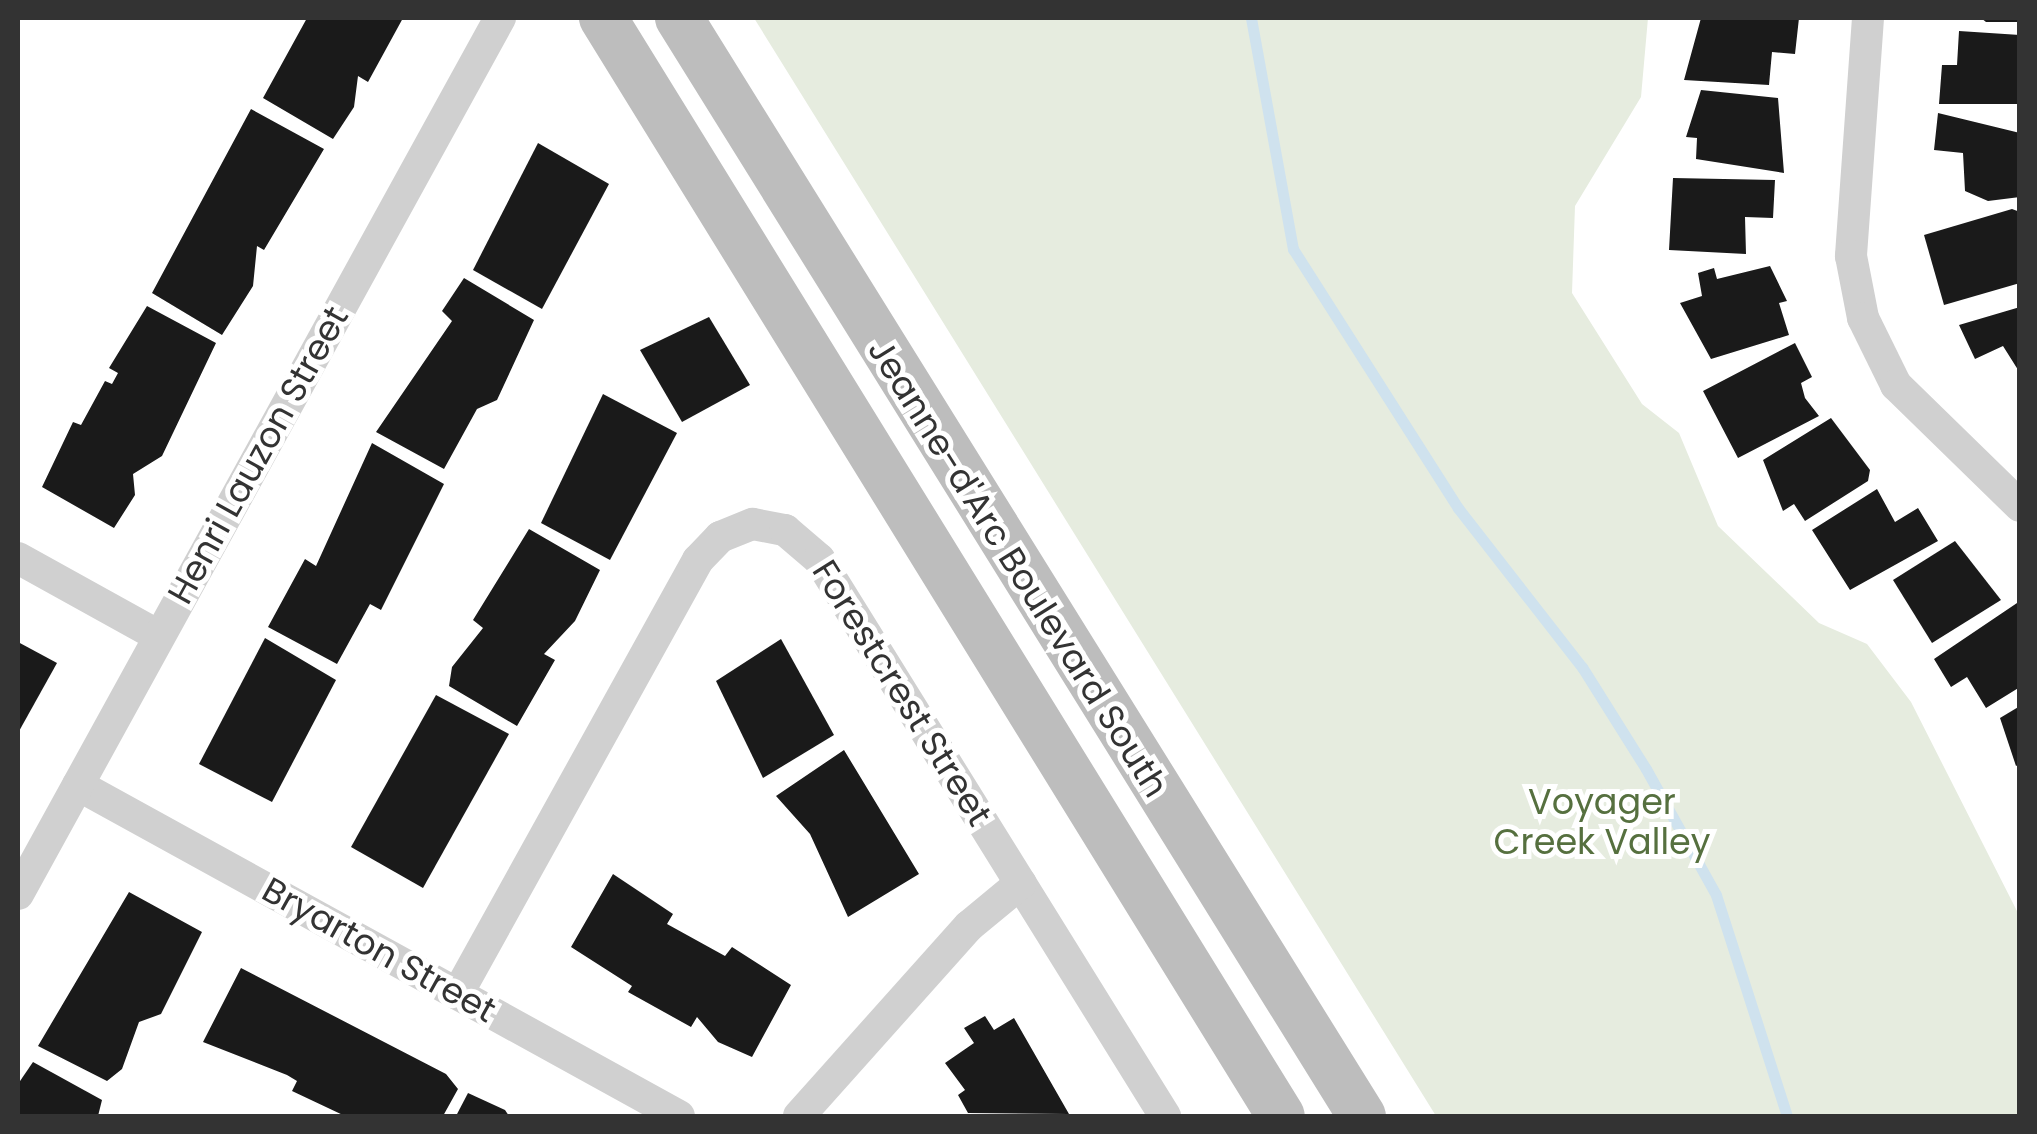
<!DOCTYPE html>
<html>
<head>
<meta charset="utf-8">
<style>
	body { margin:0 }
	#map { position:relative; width:2037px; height:1134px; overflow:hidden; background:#fff; font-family:Poppins,sans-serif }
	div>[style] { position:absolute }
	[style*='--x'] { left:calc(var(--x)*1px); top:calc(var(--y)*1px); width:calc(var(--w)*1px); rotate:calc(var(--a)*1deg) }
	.green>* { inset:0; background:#e6ecdf }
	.stream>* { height:11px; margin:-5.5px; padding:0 5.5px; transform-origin:5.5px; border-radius:5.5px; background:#cfe2ee }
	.building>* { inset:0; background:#1a1a1a }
	.minor>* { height:32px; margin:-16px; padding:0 16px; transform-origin:16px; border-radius:16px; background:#d0d0d0 }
	.secondary>* { height:48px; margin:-24px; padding:0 24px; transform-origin:24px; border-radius:24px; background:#bdbdbd }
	span { translate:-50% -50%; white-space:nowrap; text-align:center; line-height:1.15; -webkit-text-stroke:10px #fff; paint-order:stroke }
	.street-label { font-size:35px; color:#333 }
	.park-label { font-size:35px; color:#56703f }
	.frame { position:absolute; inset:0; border:20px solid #333; pointer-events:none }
</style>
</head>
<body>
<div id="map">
	<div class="green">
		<i style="clip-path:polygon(754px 18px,1648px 18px,1641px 97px,1575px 206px,1572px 293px,1642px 404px,1679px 433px,1718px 526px,1819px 623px,1867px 644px,1911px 702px,2019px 915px,2019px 1116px,1436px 1116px)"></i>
	</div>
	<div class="stream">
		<i style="--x:1251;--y:18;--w:235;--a:79.7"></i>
		<i style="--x:1293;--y:249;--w:307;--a:57.5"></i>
		<i style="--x:1458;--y:508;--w:202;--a:52.1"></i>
		<i style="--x:1582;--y:667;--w:120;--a:57.9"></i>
		<i style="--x:1646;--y:769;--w:144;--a:60.9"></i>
		<i style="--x:1716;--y:895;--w:232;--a:72.2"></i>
	</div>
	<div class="building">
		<i style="clip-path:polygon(307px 18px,403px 18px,368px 82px,358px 76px,354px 107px,333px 139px,263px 98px)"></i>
		<i style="clip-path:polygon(1701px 18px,1799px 18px,1795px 54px,1772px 52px,1769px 85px,1684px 80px)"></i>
		<i style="clip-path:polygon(1981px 18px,2020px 18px,2020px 22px,1986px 22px)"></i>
		<i style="clip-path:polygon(1959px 31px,2020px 35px,2020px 104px,1939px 104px,1942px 65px,1957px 65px)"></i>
		<i style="clip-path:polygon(1701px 90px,1778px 98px,1784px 173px,1696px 159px,1697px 138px,1686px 137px)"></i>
		<i style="clip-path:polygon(251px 109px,324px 149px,264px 250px,257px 246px,253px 286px,222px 335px,152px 293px)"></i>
		<i style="clip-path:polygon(1938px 113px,2020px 133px,2020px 197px,1988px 201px,1965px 191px,1963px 153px,1934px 150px)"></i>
		<i style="clip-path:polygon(538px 143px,609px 184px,542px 309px,473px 270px)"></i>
		<i style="clip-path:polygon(1673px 178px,1775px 180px,1773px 218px,1745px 217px,1746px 254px,1669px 250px)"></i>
		<i style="clip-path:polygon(2012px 209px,2020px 212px,2020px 283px,1944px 305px,1924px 235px)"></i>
		<i style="clip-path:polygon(1770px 266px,1787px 301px,1779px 303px,1789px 335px,1711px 359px,1680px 303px,1702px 296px,1698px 273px,1714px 268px,1717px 279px)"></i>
		<i style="clip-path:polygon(464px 278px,534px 320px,497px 400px,477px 409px,444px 469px,376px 432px,452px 321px,442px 311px)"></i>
		<i style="clip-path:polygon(147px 306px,216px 343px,162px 456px,133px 474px,135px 495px,114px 528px,42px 487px,73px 422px,81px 425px,105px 381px,112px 384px,118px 373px,109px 368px)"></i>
		<i style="clip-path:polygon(2020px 307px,2020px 373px,2003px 346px,1975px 359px,1959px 325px)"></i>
		<i style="clip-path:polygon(709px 317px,750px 385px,682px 422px,640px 350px)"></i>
		<i style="clip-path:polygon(1795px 343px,1812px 377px,1801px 383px,1805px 398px,1819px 416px,1738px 458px,1703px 391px)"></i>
		<i style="clip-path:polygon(603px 394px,677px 433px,610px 560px,541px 523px)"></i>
		<i style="clip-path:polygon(1831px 418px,1870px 470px,1868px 481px,1805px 521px,1794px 504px,1783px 511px,1763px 460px)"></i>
		<i style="clip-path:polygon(372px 443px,444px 484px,381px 610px,370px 604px,337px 664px,268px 627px,305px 559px,316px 566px)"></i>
		<i style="clip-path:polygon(1877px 489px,1895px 522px,1918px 508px,1938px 541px,1850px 590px,1812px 530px)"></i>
		<i style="clip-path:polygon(529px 529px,600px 570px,575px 621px,544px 654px,555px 660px,517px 726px,449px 686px,452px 667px,483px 628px,473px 620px)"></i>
		<i style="clip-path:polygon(1955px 541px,2001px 600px,1932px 643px,1893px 580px)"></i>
		<i style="clip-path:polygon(2020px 601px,2020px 687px,1986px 708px,1967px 677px,1951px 687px,1934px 659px)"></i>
		<i style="clip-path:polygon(265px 638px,336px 680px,272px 802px,199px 764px)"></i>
		<i style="clip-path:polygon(781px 639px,834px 735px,763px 778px,716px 681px)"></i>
		<i style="clip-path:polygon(18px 642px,57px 663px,18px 733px)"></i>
		<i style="clip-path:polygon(436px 695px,509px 734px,423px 888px,351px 847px)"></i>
		<i style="clip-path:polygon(2020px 706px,2020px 764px,2016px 766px,2000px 718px)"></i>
		<i style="clip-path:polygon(844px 750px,919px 874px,848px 917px,810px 834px,776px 796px)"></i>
		<i style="clip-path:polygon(613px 874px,673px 914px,667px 924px,725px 956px,732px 947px,791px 985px,752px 1057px,718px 1042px,697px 1017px,691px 1027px,628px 992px,632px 986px,571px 947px)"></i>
		<i style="clip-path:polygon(129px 892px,202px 932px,161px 1014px,139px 1022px,122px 1069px,107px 1081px,38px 1046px)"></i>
		<i style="clip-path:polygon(241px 968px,446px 1074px,458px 1089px,443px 1116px,345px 1116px,292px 1091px,297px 1081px,287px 1075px,203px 1042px)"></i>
		<i style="clip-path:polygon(985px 1016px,994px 1030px,1014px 1018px,1069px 1114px,968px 1113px,958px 1095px,965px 1090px,945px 1063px,974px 1043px,964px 1028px)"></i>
		<i style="clip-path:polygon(33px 1062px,102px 1100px,98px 1116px,18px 1116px,18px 1084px)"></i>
		<i style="clip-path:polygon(468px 1093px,505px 1110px,509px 1116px,456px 1116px)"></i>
	</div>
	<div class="minor">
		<i style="--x:1868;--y:18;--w:239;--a:94.1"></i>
		<i style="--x:1851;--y:256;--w:63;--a:79"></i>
		<i style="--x:1863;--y:318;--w:75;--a:63.8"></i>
		<i style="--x:1896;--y:385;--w:173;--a:44.3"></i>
		<i style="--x:18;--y:558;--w:161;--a:29"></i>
		<i style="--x:78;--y:785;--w:686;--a:28.84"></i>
		<i style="--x:18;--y:894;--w:1000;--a:-61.18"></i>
		<i style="--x:458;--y:993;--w:495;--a:-61"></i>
		<i style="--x:698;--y:560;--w:32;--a:-46"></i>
		<i style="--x:720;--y:537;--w:35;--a:-22"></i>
		<i style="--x:753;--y:524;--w:33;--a:11"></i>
		<i style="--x:785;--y:530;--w:45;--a:40.5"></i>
		<i style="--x:819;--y:559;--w:656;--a:58.15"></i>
		<i style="--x:799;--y:1116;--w:255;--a:-48.2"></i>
		<i style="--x:969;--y:926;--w:67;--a:-39.6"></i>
	</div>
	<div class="secondary">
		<i style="--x:603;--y:18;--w:1290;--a:58.31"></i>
		<i style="--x:679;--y:18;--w:1293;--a:58.12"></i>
	</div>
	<div class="street-label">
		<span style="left:258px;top:455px;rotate:-61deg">Henri Lauzon Street</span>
		<span style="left:1018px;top:568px;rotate:58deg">Jeanne-d'Arc Boulevard South</span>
		<span style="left:902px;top:693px;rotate:58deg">Forestcrest Street</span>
		<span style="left:379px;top:950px;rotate:29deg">Bryarton Street</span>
	</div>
	<div class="park-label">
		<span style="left:1602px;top:822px">Voyager<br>Creek Valley</span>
	</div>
	<div class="frame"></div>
</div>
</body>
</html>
